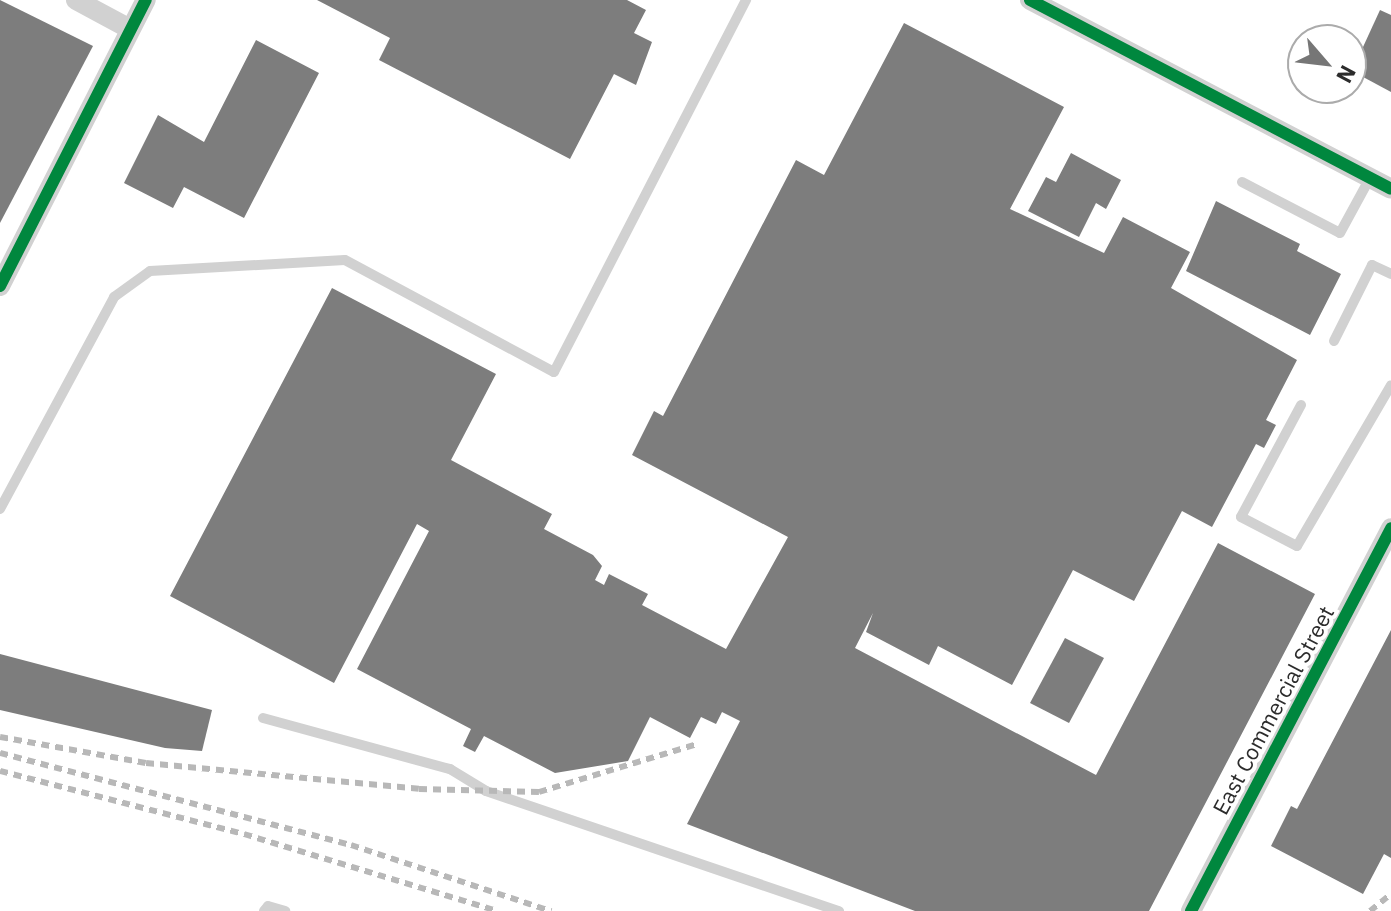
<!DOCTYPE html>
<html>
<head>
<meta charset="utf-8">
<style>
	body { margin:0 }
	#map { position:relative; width:1391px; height:911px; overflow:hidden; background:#fff; font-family:"IBM Plex Sans",sans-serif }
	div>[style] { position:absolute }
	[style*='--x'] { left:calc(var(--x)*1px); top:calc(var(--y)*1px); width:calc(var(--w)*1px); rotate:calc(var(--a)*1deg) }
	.building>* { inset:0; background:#7d7d7d }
	.service>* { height:10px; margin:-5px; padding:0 5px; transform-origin:5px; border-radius:5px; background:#d1d1d1 }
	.minor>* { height:20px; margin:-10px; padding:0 10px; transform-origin:10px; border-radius:10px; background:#d1d1d1 }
	.rail>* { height:6px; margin-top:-3px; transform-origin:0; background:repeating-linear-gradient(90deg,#b8b8b8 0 8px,transparent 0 14px) }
	.cycleway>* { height:12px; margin:-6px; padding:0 6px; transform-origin:6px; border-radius:6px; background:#00873e }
	span { translate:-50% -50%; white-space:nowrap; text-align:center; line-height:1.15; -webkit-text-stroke:8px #fff; paint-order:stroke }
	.street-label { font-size:22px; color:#2c2c2c }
	.north { position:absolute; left:1287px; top:24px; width:80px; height:80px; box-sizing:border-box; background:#fff; border:2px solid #ababab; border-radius:50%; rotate:118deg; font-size:22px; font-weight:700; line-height:32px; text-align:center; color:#2c2c2c }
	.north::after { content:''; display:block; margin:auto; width:28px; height:36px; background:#767676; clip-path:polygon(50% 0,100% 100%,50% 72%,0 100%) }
</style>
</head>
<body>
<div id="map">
	<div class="building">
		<i style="clip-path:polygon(0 0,93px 46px,0 223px)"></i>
		<i style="clip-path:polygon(317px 0,627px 0,646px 10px,634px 33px,652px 42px,636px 85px,614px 74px,570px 159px,379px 60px,390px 38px)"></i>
		<i style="clip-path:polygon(1380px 10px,1391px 15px,1391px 92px,1352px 71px)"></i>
		<i style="clip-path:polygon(904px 23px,1064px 107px,1010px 209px,1104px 253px,1123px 217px,1190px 252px,1171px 288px,1297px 360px,1266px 420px,1276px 425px,1264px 448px,1256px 444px,1212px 527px,1182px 511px,1134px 601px,1073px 570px,1012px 685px,938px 646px,929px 665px,866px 632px,873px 613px,855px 648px,1096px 775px,1218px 543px,1315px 594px,1149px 911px,915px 911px,687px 824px,740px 721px,722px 712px,716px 724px,701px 717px,690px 738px,650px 717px,628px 761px,555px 773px,484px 736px,475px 752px,463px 746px,471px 729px,357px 669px,429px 531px,417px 524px,334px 683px,170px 596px,332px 288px,496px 374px,451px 460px,552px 514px,544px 529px,593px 555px,602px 566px,595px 580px,604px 585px,609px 574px,648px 594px,642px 605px,726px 649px,788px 537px,632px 455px,654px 411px,663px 416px,796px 160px,824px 175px)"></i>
		<i style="clip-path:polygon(256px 40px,319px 73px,244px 218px,184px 187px,173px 208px,124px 183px,158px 115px,204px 142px)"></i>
		<i style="clip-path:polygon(1071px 153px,1121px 180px,1106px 209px,1096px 203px,1079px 237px,1028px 211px,1046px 177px,1056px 182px)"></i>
		<i style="clip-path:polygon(1216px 201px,1300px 244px,1297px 251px,1341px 274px,1310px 335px,1186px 271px)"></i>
		<i style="clip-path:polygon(1391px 630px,1391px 858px,1384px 854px,1363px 894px,1271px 846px,1291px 806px,1297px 809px)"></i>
		<i style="clip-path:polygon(1065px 638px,1104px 658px,1069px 723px,1030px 703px)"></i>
		<i style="clip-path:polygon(0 654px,212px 710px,202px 751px,165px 748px,0 710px)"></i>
	</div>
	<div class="service">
		<i style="--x:1242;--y:182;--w:110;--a:27.5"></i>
		<i style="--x:1340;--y:233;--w:63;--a:-61.4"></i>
		<i style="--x:1334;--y:341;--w:85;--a:-63.4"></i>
		<i style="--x:1372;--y:265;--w:21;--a:25"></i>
		<i style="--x:1301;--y:405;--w:127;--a:118.2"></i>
		<i style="--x:1241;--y:517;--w:63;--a:27.4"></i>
		<i style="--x:1297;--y:546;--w:186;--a:-59.7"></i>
		<i style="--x:0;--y:509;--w:241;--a:-61.7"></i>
		<i style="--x:114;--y:297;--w:44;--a:-35.8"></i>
		<i style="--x:150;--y:271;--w:195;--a:-3.2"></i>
		<i style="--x:345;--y:260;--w:237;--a:28.2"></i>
		<i style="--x:554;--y:372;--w:419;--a:-62.7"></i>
		<i style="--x:263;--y:718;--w:194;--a:15.3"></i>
		<i style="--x:450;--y:769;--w:42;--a:31.4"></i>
		<i style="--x:486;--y:791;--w:373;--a:18.8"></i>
		<i style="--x:264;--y:911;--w:6;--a:-51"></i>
		<i style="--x:268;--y:906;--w:18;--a:16"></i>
	</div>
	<div class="minor">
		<i style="--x:76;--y:0;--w:61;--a:28.2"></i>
		<i style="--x:1030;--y:0;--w:407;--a:27.6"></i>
		<i style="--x:0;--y:286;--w:321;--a:-63"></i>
		<i style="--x:1191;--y:911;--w:432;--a:-62.4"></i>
	</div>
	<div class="rail">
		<i style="--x:0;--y:737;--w:148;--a:10.1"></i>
		<i style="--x:146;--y:763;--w:274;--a:5.4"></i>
		<i style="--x:419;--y:789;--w:120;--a:1.4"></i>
		<i style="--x:539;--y:792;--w:165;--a:-16.9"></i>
		<i style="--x:0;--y:753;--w:363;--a:14.7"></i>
		<i style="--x:351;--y:845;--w:211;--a:18.3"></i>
		<i style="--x:0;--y:771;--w:252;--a:14.5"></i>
		<i style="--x:244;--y:834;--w:265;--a:16.9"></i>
		<i style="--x:1370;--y:911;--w:27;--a:-39"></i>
	</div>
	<div class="cycleway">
		<i style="--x:1030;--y:0;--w:407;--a:27.6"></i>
		<i style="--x:0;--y:286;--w:321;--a:-63"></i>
		<i style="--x:1191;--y:911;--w:432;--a:-62.4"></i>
	</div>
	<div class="street-label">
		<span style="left:1273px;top:710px;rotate:-62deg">East Commercial Street</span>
	</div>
	<div class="north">N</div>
</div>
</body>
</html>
